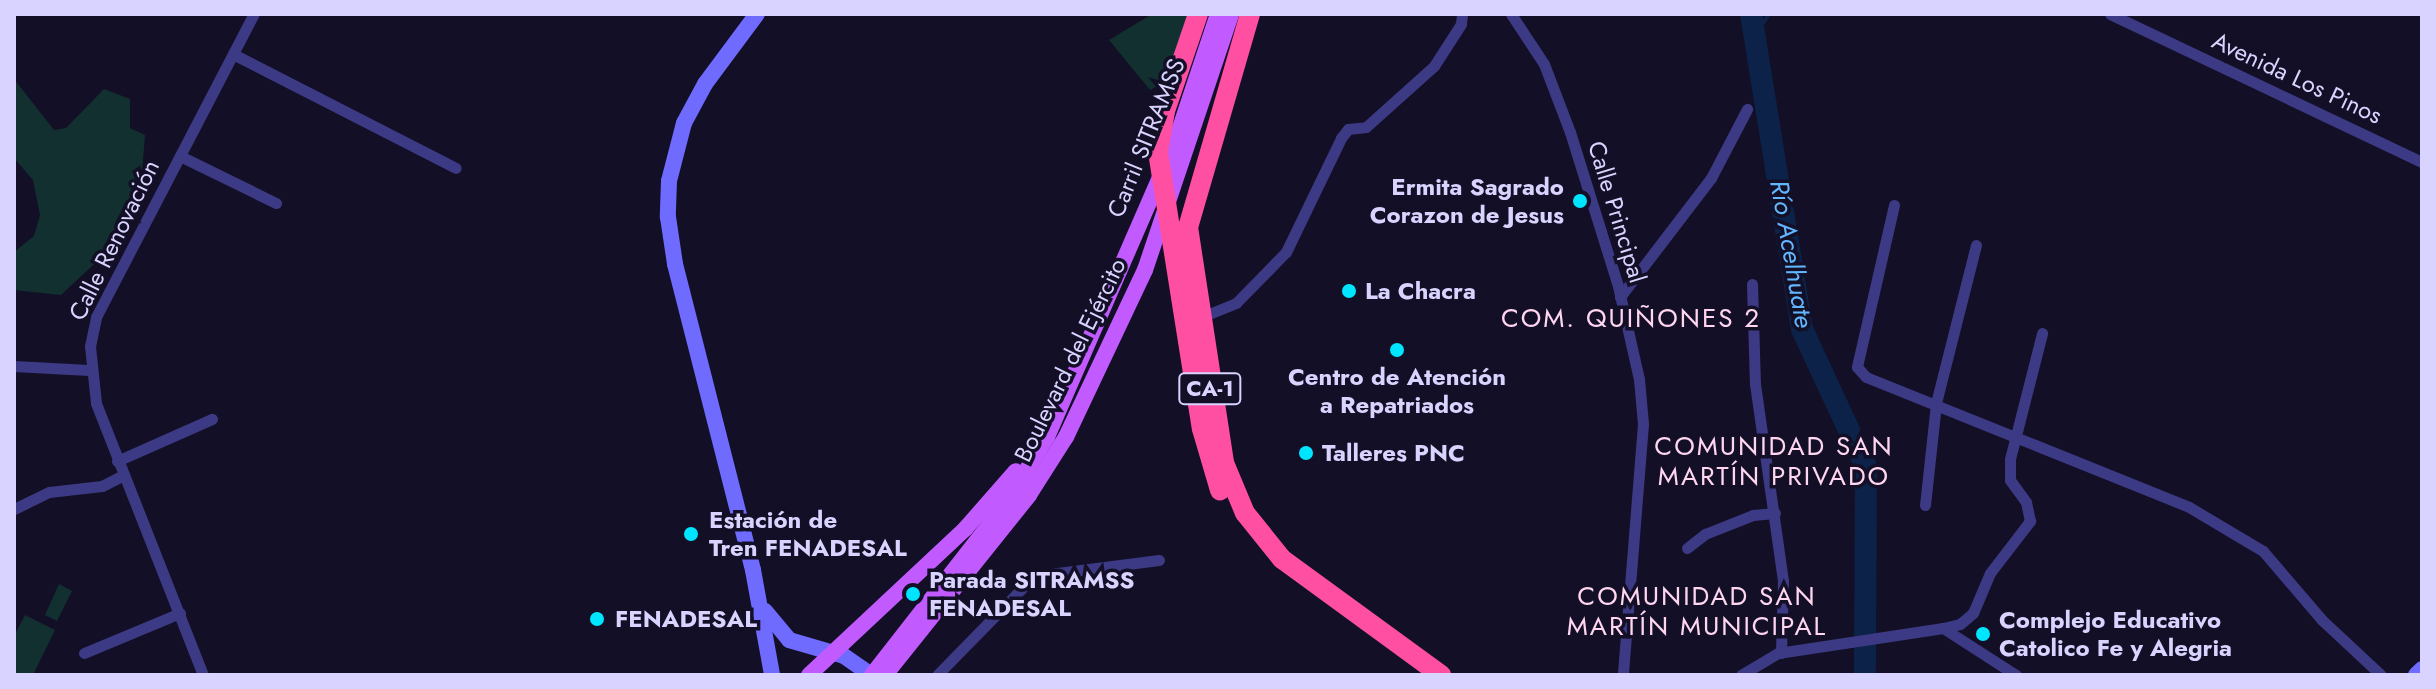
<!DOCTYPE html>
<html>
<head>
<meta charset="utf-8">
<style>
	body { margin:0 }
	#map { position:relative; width:2436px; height:689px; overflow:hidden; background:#130f26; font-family:Jost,sans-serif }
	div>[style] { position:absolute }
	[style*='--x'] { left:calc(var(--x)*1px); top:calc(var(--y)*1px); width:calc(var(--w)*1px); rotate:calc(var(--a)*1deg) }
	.green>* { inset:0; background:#12302f }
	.stream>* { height:4px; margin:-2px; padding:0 2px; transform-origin:2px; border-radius:2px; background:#0c2248 }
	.river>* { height:22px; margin:-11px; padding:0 11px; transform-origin:11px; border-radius:11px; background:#0c2248 }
	.street>* { height:11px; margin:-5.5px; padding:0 5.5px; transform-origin:5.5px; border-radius:5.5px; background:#3d3a85 }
	.secondary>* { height:16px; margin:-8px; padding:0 8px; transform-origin:8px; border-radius:8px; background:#6f6bff }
	.primary>* { height:16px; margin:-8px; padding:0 8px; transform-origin:8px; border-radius:8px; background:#c25bff }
	.highway>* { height:20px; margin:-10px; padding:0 10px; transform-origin:10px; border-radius:10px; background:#ff4fa3 }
	.highway-bridge>* { height:20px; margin:-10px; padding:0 10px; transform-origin:10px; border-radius:10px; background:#ff4fa3 }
	.dots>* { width:22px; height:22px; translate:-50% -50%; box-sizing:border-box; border:4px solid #130f26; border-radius:50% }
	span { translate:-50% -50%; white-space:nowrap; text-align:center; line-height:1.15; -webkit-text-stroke:7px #130f26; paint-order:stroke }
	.shield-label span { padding:2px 6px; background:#130f26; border:2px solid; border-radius:6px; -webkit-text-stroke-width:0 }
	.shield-label { font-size:22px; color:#d9d4ff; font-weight:700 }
	.street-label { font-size:24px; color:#d9d4ff }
	.poi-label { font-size:24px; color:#d9d4ff; font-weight:700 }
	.right { translate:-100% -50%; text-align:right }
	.left { translate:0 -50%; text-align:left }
	.water-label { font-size:26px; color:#62b6ff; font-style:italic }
	.neighbourhood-label { font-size:26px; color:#ffd6f0; letter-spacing:2px }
	.frame { position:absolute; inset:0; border:16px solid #d9d4ff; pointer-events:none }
</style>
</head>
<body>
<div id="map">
	<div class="green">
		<i style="clip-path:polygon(1152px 14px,1190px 14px,1170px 79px,1150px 90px,1109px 40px)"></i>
		<i style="clip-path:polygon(14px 79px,54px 130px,66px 128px,104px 89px,130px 99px,130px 128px,145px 135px,142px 174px,105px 254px,61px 295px,14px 290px,14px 252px,34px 236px,40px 215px,33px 180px,14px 158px)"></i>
		<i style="clip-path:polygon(59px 584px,72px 591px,57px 621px,45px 615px)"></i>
		<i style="clip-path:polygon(25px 615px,55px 630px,33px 675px,14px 675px,14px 636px)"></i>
	</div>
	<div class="stream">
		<i style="--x:1757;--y:32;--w:22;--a:-56"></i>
		<i style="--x:1860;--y:675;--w:5;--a:-53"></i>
	</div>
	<div class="river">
		<i style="--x:1751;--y:14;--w:319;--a:80.8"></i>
		<i style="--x:1802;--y:329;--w:152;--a:65.1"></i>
		<i style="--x:1866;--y:467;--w:208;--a:90.3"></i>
	</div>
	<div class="street">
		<i style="--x:1511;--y:14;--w:60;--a:56.6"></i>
		<i style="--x:1544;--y:64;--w:73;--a:69.1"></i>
		<i style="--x:1570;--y:132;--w:161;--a:72.7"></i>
		<i style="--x:1618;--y:286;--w:95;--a:77.3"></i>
		<i style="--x:1639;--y:379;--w:45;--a:84.9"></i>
		<i style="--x:1643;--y:424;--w:252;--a:94.6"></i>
		<i style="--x:2110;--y:14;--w:345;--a:25.4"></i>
		<i style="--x:233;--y:54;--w:250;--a:27.1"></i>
		<i style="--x:180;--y:156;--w:107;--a:26.1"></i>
		<i style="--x:1894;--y:205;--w:166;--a:102.9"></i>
		<i style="--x:1857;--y:367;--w:13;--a:48"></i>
		<i style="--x:1866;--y:377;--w:348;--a:21.9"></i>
		<i style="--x:2189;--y:507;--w:86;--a:30.7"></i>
		<i style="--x:2263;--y:551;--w:91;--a:49.5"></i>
		<i style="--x:2322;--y:620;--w:81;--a:43"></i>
		<i style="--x:1752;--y:284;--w:100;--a:88.3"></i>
		<i style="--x:1755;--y:384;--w:199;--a:81.9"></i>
		<i style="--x:1783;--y:581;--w:72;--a:91.6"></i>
		<i style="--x:1620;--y:297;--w:150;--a:-52.6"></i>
		<i style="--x:1711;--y:178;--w:78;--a:-62.4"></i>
		<i style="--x:1199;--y:318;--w:40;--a:-22"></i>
		<i style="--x:1236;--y:303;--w:71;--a:-45.6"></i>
		<i style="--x:1286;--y:252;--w:127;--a:-64.2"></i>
		<i style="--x:1341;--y:138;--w:11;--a:-52"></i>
		<i style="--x:1348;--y:129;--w:18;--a:-6"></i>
		<i style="--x:1366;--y:127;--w:91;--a:-41.9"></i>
		<i style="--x:1434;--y:66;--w:50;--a:-57.3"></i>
		<i style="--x:1461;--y:24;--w:10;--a:-84"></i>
		<i style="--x:14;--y:366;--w:75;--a:3.1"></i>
		<i style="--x:117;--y:461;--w:104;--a:-23.9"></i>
		<i style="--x:1925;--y:505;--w:103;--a:-83.8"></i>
		<i style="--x:1936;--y:403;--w:163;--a:-75.8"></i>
		<i style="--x:14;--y:509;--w:39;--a:-26"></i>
		<i style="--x:49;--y:492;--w:53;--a:-6.5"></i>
		<i style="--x:102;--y:486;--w:22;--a:-27"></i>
		<i style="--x:1687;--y:548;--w:23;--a:-38"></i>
		<i style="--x:1705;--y:534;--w:52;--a:-21.6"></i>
		<i style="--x:1753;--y:515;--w:22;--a:-5"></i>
		<i style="--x:1943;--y:628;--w:87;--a:32.8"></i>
		<i style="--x:84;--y:653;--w:104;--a:-22.6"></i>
		<i style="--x:203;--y:675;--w:292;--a:-111.5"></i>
		<i style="--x:96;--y:403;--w:57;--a:-96"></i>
		<i style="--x:90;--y:346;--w:30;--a:-78"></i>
		<i style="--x:96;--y:317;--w:342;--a:-62.5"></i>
		<i style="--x:937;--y:675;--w:139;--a:-45.6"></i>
		<i style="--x:1034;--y:576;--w:126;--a:-7.3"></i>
		<i style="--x:1741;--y:675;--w:43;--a:-30.7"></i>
		<i style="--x:1778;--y:653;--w:167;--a:-8.6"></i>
		<i style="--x:1943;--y:628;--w:17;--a:-13"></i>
		<i style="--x:1960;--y:624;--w:17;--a:-40"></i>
		<i style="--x:1973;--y:613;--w:43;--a:-67"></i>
		<i style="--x:1990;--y:573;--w:66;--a:-52.4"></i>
		<i style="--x:2030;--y:521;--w:19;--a:-102"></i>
		<i style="--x:2026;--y:502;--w:27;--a:-126"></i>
		<i style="--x:2010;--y:480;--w:21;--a:-90"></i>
		<i style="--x:2010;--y:459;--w:130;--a:-75.7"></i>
	</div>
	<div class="secondary">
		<i style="--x:757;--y:14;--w:87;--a:126.6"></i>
		<i style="--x:705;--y:84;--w:44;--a:118.3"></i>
		<i style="--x:684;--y:123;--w:60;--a:104.5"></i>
		<i style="--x:669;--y:181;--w:36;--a:92"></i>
		<i style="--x:668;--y:217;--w:48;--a:81.5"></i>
		<i style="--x:675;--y:264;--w:316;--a:75.7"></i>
		<i style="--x:753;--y:570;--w:107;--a:79.7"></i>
		<i style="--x:765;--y:611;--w:38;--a:50"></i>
		<i style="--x:789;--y:640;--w:57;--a:16.2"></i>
		<i style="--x:844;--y:656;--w:33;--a:35"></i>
		<i style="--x:2416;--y:675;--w:8;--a:-45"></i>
	</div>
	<div class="primary">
		<i style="--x:809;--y:675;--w:214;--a:-43.1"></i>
		<i style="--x:965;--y:529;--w:77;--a:-48.7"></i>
		<i style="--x:872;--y:675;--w:219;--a:-52"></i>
		<i style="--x:1007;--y:502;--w:76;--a:-58.4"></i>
		<i style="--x:1047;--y:437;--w:324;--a:-66.5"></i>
		<i style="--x:1176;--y:140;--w:133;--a:-71.6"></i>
		<i style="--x:885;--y:675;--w:231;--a:-51.3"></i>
		<i style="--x:1029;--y:495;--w:69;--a:-57.5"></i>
		<i style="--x:1066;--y:437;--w:185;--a:-64.7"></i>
		<i style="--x:1145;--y:270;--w:270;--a:-71.4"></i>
	</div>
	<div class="highway">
		<i style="--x:1250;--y:14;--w:222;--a:106.2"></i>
		<i style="--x:1188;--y:227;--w:239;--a:81.3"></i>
		<i style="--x:1224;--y:463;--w:54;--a:67.2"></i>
		<i style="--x:1245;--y:513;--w:59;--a:51.2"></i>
		<i style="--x:1282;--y:559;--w:197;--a:36.1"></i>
		<i style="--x:1202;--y:429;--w:64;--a:73.6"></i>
	</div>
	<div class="highway-bridge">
		<i style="--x:1198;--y:14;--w:102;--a:108.8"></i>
		<i style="--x:1165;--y:111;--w:42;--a:99.7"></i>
		<i style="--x:1158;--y:152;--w:280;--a:81"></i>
	</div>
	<div class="dots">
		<i style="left:1580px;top:201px;background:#00e5ff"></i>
		<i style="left:1349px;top:291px;background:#00e5ff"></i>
		<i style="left:1397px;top:350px;background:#00e5ff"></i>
		<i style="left:1306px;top:453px;background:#00e5ff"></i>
		<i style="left:691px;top:534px;background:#00e5ff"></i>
		<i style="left:913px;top:594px;background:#00e5ff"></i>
		<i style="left:597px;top:619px;background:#00e5ff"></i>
		<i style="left:1983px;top:634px;background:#00e5ff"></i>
	</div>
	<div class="shield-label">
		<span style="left:1210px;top:389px">CA-1</span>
	</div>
	<div class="street-label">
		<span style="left:2297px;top:78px;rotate:25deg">Avenida Los Pinos</span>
		<span style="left:1146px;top:138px;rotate:-68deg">Carril SITRAMSS</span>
		<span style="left:1617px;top:212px;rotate:73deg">Calle Principal</span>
		<span style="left:114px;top:240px;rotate:-64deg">Calle Renovación</span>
		<span style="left:1070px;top:360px;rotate:-64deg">Boulevard del Ejército</span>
	</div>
	<div class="poi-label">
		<span class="right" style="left:1564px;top:201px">Ermita Sagrado<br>Corazon de Jesus</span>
		<span class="left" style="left:1365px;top:291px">La Chacra</span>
		<span style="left:1397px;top:391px">Centro de Atención<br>a Repatriados</span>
		<span class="left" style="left:1322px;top:453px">Talleres PNC</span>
		<span class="left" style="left:709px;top:534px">Estación de<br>Tren FENADESAL</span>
		<span class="left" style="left:929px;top:594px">Parada SITRAMSS<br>FENADESAL</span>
		<span class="left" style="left:615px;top:619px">FENADESAL</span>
		<span class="left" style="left:1999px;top:634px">Complejo Educativo<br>Catolico Fe y Alegria</span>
	</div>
	<div class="water-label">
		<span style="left:1791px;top:254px;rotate:80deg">Río Acelhuate</span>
	</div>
	<div class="neighbourhood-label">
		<span style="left:1631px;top:319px">COM. QUIÑONES 2</span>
		<span style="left:1774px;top:462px">COMUNIDAD SAN<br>MARTÍN PRIVADO</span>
		<span style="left:1697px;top:612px">COMUNIDAD SAN<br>MARTÍN MUNICIPAL</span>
	</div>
	<div class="frame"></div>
</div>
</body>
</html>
